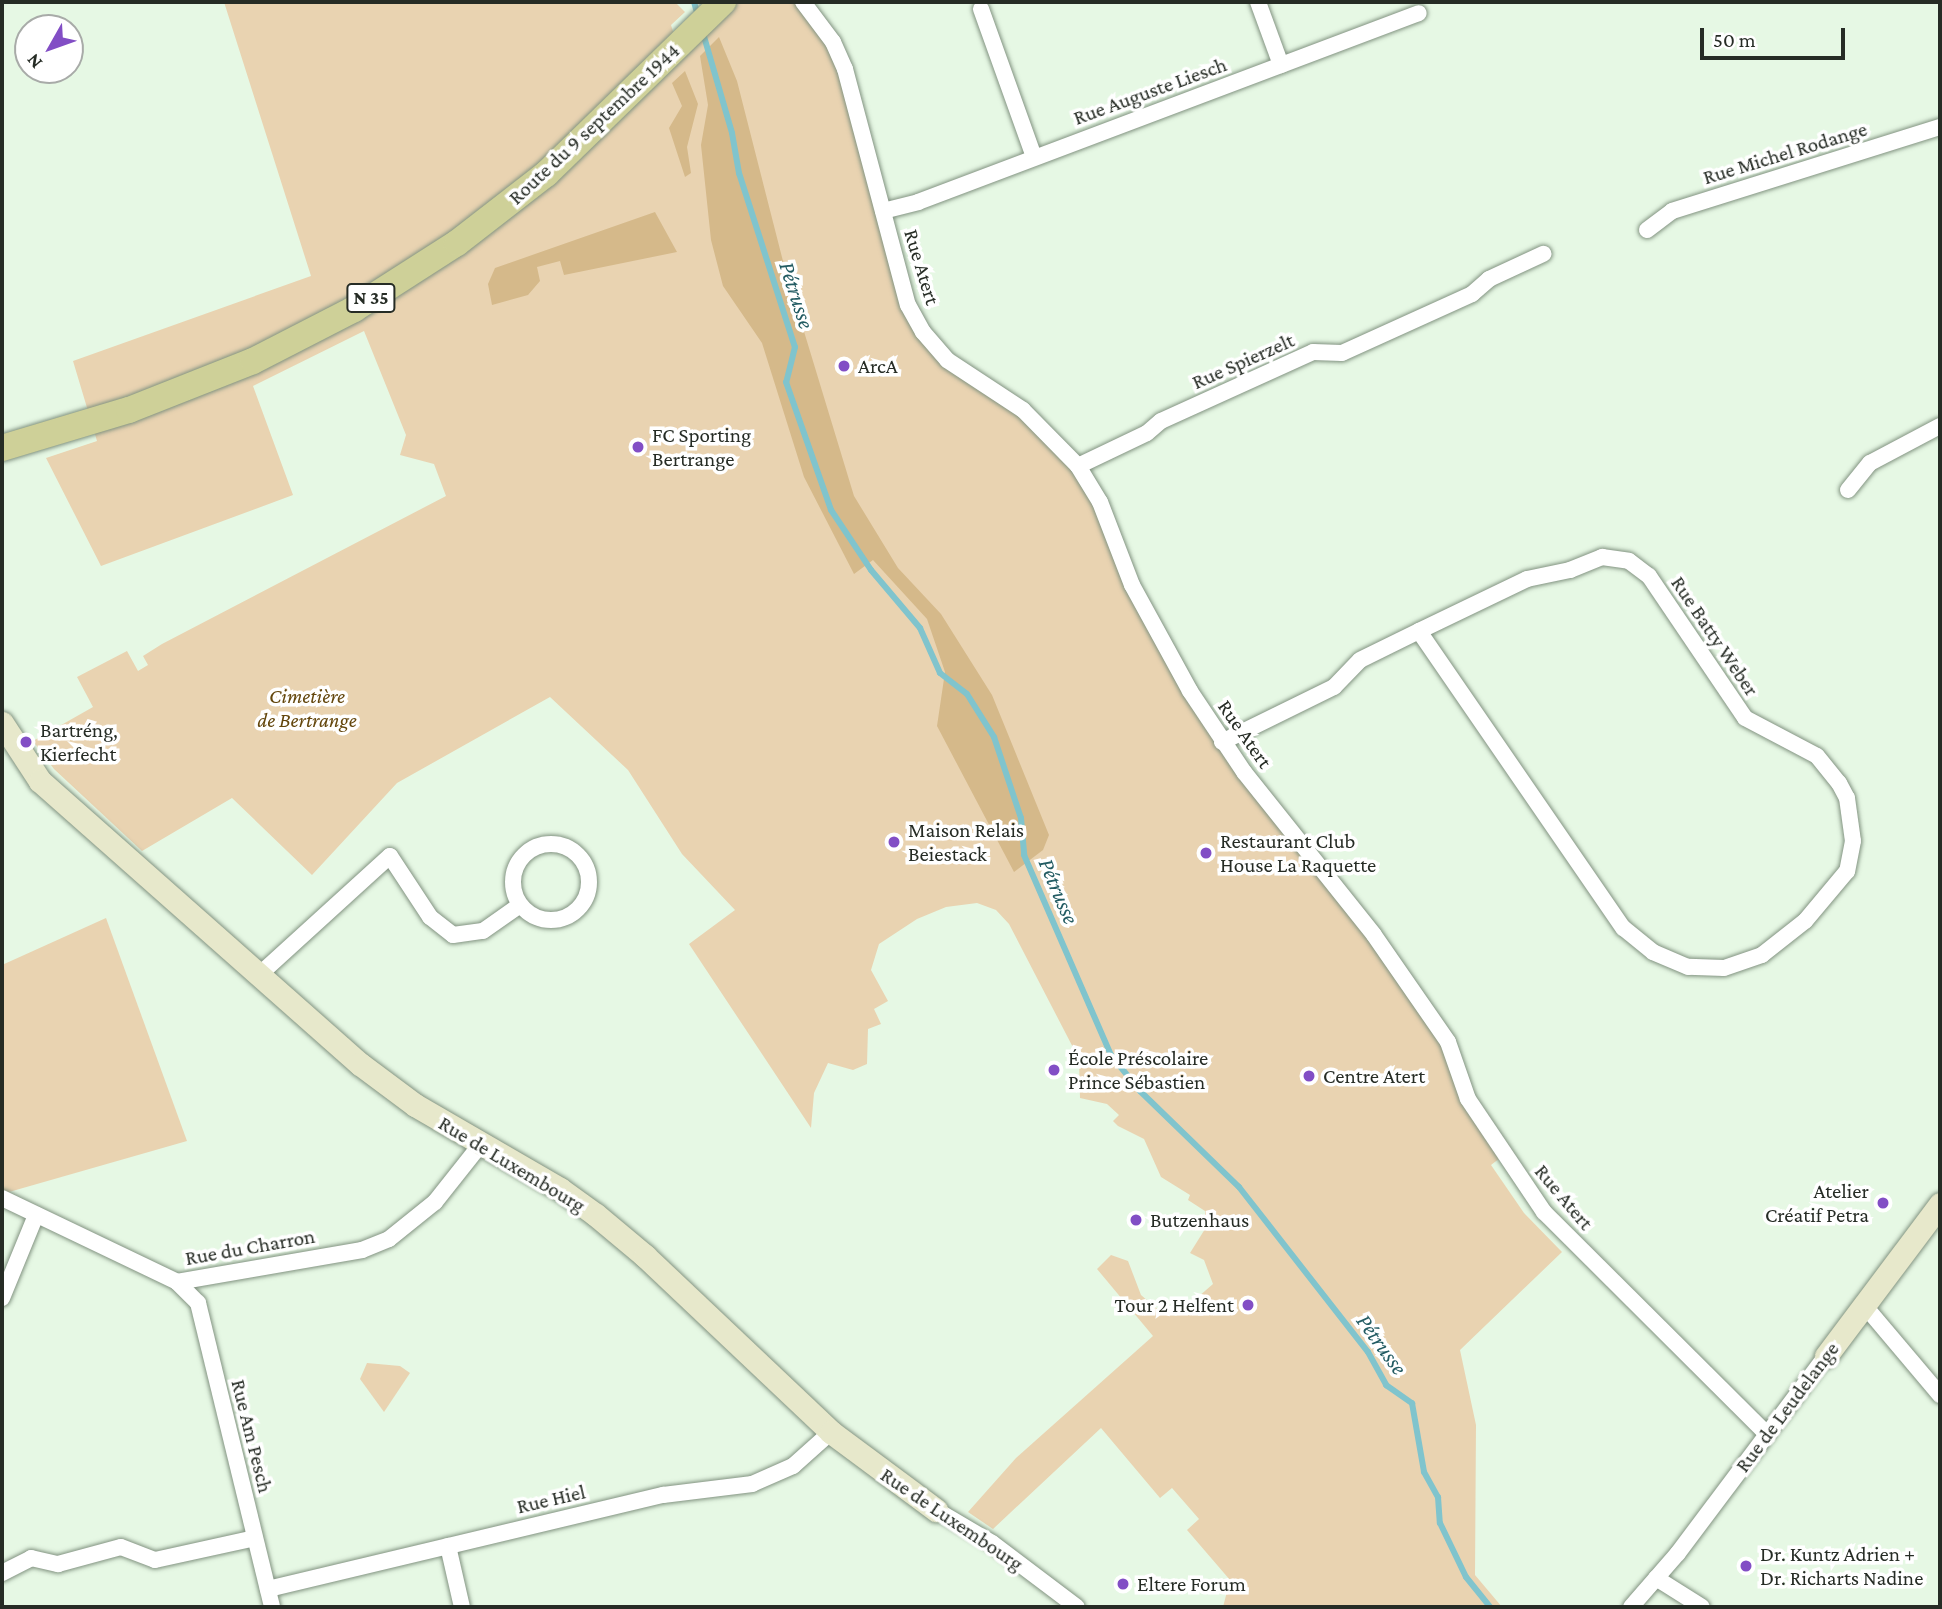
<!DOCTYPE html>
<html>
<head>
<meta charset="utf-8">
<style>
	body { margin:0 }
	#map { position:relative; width:1942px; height:1609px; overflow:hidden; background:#e6f8e4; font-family:"Crimson Pro",serif }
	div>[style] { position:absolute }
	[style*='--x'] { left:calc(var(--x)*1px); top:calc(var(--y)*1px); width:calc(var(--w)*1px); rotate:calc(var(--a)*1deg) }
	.green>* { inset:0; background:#e9d3b1 }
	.forest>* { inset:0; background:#d5b98a }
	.stream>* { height:6px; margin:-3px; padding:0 3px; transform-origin:3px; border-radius:3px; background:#80c4cd }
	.roads { filter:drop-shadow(0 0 2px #829381) drop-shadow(0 0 2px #829381) }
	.street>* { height:16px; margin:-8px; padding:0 8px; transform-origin:8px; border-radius:8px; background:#fff }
	.street>.ring { margin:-8px; padding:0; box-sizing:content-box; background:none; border:16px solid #fff; border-radius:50% }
	.secondary>* { height:23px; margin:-11.5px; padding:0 11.5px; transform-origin:11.5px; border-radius:11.5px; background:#e7e8cb }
	.primary>* { height:26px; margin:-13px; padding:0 13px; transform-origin:13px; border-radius:13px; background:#ced098 }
	.dots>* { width:19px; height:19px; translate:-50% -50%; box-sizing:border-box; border:4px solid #fff; border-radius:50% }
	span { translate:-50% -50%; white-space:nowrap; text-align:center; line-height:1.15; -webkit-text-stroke:7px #fff; paint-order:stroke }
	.shield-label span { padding:2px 5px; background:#fff; border:2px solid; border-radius:5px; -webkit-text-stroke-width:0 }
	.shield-label { font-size:19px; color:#262c25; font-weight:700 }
	.street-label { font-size:21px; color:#262c25 }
	.poi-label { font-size:21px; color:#262c25 }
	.left { translate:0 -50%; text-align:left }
	.right { translate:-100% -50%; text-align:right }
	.park-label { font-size:21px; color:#63460c; font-style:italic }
	.water-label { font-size:23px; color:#225b62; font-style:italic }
	.frame { position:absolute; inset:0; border:4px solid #262c25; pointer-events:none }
	.north { position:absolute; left:14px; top:14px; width:70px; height:70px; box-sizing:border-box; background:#fff; border:2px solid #a8aba8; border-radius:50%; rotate:230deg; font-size:19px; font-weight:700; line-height:28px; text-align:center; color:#262c25 }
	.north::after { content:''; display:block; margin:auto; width:24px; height:32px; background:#824ec5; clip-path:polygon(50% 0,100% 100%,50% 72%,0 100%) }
	.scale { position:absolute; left:1700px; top:28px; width:145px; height:32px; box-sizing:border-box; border:4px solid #262c25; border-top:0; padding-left:9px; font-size:21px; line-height:24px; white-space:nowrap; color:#262c25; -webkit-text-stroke:5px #fff; paint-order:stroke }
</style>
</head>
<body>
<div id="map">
	<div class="green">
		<i style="clip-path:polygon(224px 2px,675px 2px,685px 12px,671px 25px,678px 47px,710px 2px,803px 2px,833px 42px,908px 305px,971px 376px,1078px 466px,1179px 671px,1448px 1042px,1504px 1155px,1491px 1165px,1524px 1213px,1562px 1252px,1460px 1350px,1476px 1425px,1475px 1575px,1502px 1607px,1223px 1607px,1230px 1580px,1187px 1530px,1199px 1519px,1172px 1488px,1160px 1498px,1101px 1428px,993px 1529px,968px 1512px,1016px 1458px,1153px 1336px,1097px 1269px,1111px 1255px,1128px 1261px,1141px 1295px,1156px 1308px,1176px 1316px,1213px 1284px,1204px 1260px,1190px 1253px,1205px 1229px,1205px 1211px,1188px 1200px,1190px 1195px,1161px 1177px,1144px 1139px,1118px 1126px,1113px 1121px,1119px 1115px,1107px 1104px,1080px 1098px,1079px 1059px,1009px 924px,996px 910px,977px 903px,946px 907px,917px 919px,879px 944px,871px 970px,888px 1001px,874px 1009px,881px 1024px,868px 1029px,867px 1064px,853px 1070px,828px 1063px,814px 1093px,811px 1128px,689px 944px,735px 910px,682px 854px,628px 770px,550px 697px,397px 783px,312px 875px,232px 798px,142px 851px,54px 769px,33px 741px,93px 707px,77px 677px,127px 651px,138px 671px,148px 665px,143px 656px,162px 644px,446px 496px,434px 464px,400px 455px,406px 435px,364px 331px,253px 386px,293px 495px,101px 566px,46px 458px,97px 441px,73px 361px,311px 276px)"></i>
		<i style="clip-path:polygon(106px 918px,187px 1141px,2px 1194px,2px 965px)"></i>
		<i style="clip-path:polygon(367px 1363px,400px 1366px,410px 1373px,384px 1412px,360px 1379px)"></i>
	</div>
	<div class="forest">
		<i style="clip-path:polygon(719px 37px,737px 81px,785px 269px,854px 496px,898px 568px,941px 614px,992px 695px,1049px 835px,1043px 850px,1014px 872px,937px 726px,945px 672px,927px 619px,873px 560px,854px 574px,804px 477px,762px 343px,723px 286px,711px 240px,701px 145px,708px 105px,700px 56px)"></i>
		<i style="clip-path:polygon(685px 71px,698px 104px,687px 147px,691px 173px,685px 177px,669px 128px,682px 106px,672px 83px)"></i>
		<i style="clip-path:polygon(655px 212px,677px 252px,564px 275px,560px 261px,537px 267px,540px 281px,528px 295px,492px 305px,488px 284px,495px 268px)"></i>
	</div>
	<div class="stream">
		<i style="--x:694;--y:2;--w:15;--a:74"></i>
		<i style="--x:703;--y:33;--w:104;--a:73.8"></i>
		<i style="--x:732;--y:133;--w:41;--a:80.1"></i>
		<i style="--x:739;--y:173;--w:183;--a:72.2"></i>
		<i style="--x:795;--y:347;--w:36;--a:104"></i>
		<i style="--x:786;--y:382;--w:136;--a:70.6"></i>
		<i style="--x:831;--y:510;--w:72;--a:56.3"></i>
		<i style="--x:871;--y:570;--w:76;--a:49.8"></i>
		<i style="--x:920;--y:628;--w:49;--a:66"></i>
		<i style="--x:940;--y:673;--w:34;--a:38"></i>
		<i style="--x:967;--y:694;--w:51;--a:57.9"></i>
		<i style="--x:994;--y:737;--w:85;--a:71.6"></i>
		<i style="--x:1021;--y:818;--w:37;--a:85"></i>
		<i style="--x:1024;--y:855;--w:218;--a:66.5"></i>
		<i style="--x:1111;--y:1055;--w:46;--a:51.1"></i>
		<i style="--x:1140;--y:1091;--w:138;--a:44.1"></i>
		<i style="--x:1239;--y:1187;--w:209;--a:52"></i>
		<i style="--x:1368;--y:1352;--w:38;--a:61"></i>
		<i style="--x:1386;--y:1385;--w:32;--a:35"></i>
		<i style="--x:1412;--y:1403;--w:70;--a:80.1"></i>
		<i style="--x:1424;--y:1472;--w:29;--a:61"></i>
		<i style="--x:1438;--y:1497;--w:26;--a:86"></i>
		<i style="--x:1440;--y:1523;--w:60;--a:64.3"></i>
		<i style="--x:1466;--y:1577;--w:38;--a:51"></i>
	</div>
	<div class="roads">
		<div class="street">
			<i style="--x:803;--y:2;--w:50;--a:53.1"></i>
			<i style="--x:833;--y:42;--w:30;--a:66"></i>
			<i style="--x:845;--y:69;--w:244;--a:75.1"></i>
			<i style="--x:908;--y:305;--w:31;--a:61"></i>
			<i style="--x:923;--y:332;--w:37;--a:49"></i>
			<i style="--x:947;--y:360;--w:91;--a:33.3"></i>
			<i style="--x:1023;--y:410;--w:78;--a:45.5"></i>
			<i style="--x:1078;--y:466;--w:42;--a:58.6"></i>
			<i style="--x:1100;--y:502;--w:89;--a:68.9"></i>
			<i style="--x:1132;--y:585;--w:121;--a:61.3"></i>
			<i style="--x:1190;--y:691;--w:97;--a:56.3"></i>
			<i style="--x:1244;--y:772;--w:208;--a:51.4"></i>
			<i style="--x:1374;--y:935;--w:130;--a:55.3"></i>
			<i style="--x:1448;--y:1042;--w:60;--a:70.7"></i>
			<i style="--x:1468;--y:1099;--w:136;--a:56.1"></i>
			<i style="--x:1544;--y:1212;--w:315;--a:44.9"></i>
			<i style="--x:1258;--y:2;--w:67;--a:69.9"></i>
			<i style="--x:981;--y:9;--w:157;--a:70.3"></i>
			<i style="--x:883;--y:211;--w:36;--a:-14"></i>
			<i style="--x:918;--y:202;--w:535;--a:-20.67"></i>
			<i style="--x:1647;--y:230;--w:31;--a:-37"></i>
			<i style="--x:1672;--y:211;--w:281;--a:-17.4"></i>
			<i style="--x:1078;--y:466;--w:76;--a:-25.6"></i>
			<i style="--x:1147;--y:433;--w:18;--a:-41"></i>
			<i style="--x:1161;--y:421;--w:167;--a:-24.4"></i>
			<i style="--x:1313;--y:352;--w:29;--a:2"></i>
			<i style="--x:1342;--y:353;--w:143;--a:-24.4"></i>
			<i style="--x:1472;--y:294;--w:23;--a:-41"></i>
			<i style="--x:1489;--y:279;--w:60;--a:-24.8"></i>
			<i style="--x:1848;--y:490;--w:35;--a:-51"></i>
			<i style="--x:1870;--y:463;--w:79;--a:-27.9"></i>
			<i style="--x:1222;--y:742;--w:125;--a:-26.2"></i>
			<i style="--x:1334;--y:687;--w:37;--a:-46"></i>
			<i style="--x:1360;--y:660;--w:66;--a:-26.2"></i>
			<i style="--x:1419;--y:631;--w:120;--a:-25.7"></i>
			<i style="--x:1527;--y:579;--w:44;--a:-11.8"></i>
			<i style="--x:1570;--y:570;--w:35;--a:-22"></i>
			<i style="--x:1602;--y:557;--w:27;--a:8"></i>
			<i style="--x:1629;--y:561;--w:25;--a:37"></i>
			<i style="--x:1649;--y:576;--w:171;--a:55.9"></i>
			<i style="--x:1745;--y:718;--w:81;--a:27.8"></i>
			<i style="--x:1817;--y:756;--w:35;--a:51"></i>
			<i style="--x:1839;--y:783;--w:17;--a:62"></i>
			<i style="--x:1847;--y:798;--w:43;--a:82.1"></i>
			<i style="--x:1853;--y:841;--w:31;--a:101"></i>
			<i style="--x:1847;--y:871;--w:65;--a:130"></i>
			<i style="--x:1805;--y:921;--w:55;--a:141.7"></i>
			<i style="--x:1762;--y:955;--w:40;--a:161.1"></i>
			<i style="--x:1724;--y:968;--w:36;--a:-178"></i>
			<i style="--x:1688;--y:967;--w:38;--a:-157"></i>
			<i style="--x:1653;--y:952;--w:38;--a:-141"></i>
			<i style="--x:1623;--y:928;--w:360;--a:-124.5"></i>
			<i class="ring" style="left:513px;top:844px;width:60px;height:60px"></i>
			<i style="--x:259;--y:975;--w:177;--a:-42.3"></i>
			<i style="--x:390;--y:856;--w:73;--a:56.7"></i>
			<i style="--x:430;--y:917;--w:29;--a:38"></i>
			<i style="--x:453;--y:935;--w:30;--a:-8"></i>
			<i style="--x:483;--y:931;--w:45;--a:-35.1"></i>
			<i style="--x:2;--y:1198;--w:194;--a:25.6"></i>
			<i style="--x:177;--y:1282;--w:188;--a:-9.8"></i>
			<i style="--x:362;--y:1250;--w:29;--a:-22"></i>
			<i style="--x:389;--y:1239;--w:59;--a:-38.8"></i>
			<i style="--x:435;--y:1202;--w:74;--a:-51.6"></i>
			<i style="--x:177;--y:1282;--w:30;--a:45"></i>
			<i style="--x:198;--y:1303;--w:313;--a:76.3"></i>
			<i style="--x:2;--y:1298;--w:90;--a:-67.7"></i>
			<i style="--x:1864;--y:1305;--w:118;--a:49.8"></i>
			<i style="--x:936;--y:1510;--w:65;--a:30.5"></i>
			<i style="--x:992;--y:1543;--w:106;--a:37"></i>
			<i style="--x:448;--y:1546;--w:63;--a:77.1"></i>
			<i style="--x:2;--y:1573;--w:33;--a:-27"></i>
			<i style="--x:31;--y:1558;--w:28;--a:13"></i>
			<i style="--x:58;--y:1564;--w:65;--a:-15.1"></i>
			<i style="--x:121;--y:1547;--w:36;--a:21"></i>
			<i style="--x:155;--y:1560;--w:102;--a:-12.4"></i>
			<i style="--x:1656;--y:1578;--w:54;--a:32.2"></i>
			<i style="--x:268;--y:1589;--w:406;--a:-13.4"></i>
			<i style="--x:663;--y:1495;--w:90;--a:-7"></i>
			<i style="--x:752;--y:1484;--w:45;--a:-23.7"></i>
			<i style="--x:793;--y:1466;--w:51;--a:-41.8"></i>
			<i style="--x:1631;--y:1607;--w:72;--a:-49"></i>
			<i style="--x:1678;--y:1553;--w:246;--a:-53.1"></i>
		</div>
		<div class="secondary">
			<i style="--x:2;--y:723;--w:69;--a:56.8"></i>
			<i style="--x:40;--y:781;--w:427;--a:41.5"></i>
			<i style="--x:360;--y:1064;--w:69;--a:36.7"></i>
			<i style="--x:415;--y:1105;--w:168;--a:30.1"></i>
			<i style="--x:560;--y:1189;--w:44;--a:35.8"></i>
			<i style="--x:596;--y:1215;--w:64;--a:39.9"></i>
			<i style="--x:645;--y:1256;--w:256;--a:43.4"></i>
			<i style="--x:831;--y:1432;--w:131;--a:36.6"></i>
			<i style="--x:1826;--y:1356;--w:190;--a:-53.1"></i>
		</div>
		<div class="primary">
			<i style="--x:2;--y:448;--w:133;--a:-16.7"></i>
			<i style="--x:129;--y:410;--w:133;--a:-21.6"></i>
			<i style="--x:253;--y:361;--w:114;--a:-27.2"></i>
			<i style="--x:354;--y:309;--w:122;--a:-32.7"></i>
			<i style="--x:457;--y:243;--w:113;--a:-37.8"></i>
			<i style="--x:546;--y:174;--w:247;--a:-44.2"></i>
		</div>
	</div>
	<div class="dots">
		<i style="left:844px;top:366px;background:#824ec5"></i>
		<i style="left:638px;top:447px;background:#824ec5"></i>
		<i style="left:26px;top:742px;background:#824ec5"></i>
		<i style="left:894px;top:842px;background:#824ec5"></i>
		<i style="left:1206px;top:853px;background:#824ec5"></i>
		<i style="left:1054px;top:1070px;background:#824ec5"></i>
		<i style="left:1309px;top:1076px;background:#824ec5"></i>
		<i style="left:1883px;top:1203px;background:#824ec5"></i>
		<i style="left:1136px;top:1220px;background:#824ec5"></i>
		<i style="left:1248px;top:1305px;background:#824ec5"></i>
		<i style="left:1746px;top:1566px;background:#824ec5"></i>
		<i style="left:1123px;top:1584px;background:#824ec5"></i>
	</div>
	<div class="shield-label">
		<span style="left:371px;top:298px">N 35</span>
	</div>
	<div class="street-label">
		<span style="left:1150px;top:91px;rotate:-20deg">Rue Auguste Liesch</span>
		<span style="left:594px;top:124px;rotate:-43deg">Route du 9 septembre 1944</span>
		<span style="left:1785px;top:153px;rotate:-17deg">Rue Michel Rodange</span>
		<span style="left:922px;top:267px;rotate:73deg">Rue Atert</span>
		<span style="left:1243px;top:361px;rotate:-24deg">Rue Spierzelt</span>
		<span style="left:1715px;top:636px;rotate:56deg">Rue Batty Weber</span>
		<span style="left:1245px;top:734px;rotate:55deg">Rue Atert</span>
		<span style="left:512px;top:1164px;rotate:31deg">Rue de Luxembourg</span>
		<span style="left:1564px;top:1197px;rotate:50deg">Rue Atert</span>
		<span style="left:250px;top:1247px;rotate:-10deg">Rue du Charron</span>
		<span style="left:1787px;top:1407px;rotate:-53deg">Rue de Leudelange</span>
		<span style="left:252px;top:1436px;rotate:76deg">Rue Am Pesch</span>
		<span style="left:551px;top:1499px;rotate:-13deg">Rue Hiel</span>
		<span style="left:952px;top:1519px;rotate:34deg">Rue de Luxembourg</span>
	</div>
	<div class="poi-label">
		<span class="left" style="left:858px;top:366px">ArcA</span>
		<span class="left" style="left:652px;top:447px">FC Sporting<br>Bertrange</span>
		<span class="left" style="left:40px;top:742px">Bartréng,<br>Kierfecht</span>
		<span class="left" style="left:908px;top:842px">Maison Relais<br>Beiestack</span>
		<span class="left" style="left:1220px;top:853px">Restaurant Club<br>House La Raquette</span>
		<span class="left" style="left:1068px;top:1070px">École Préscolaire<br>Prince Sébastien</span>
		<span class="left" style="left:1323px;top:1076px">Centre Atert</span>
		<span class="right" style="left:1869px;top:1203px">Atelier<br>Créatif Petra</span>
		<span class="left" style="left:1150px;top:1220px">Butzenhaus</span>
		<span class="right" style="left:1234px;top:1305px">Tour 2 Helfent</span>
		<span class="left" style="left:1760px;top:1566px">Dr. Kuntz Adrien +<br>Dr. Richarts Nadine</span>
		<span class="left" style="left:1137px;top:1584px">Eltere Forum</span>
	</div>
	<div class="park-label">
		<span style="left:307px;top:708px">Cimetière<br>de Bertrange</span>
	</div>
	<div class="water-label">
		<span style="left:797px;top:295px;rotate:72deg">Pétrusse</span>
		<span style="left:1059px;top:891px;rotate:67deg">Pétrusse</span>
		<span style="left:1382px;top:1344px;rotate:54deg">Pétrusse</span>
	</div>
	<div class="frame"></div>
	<div class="north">N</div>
	<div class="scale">50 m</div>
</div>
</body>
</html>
